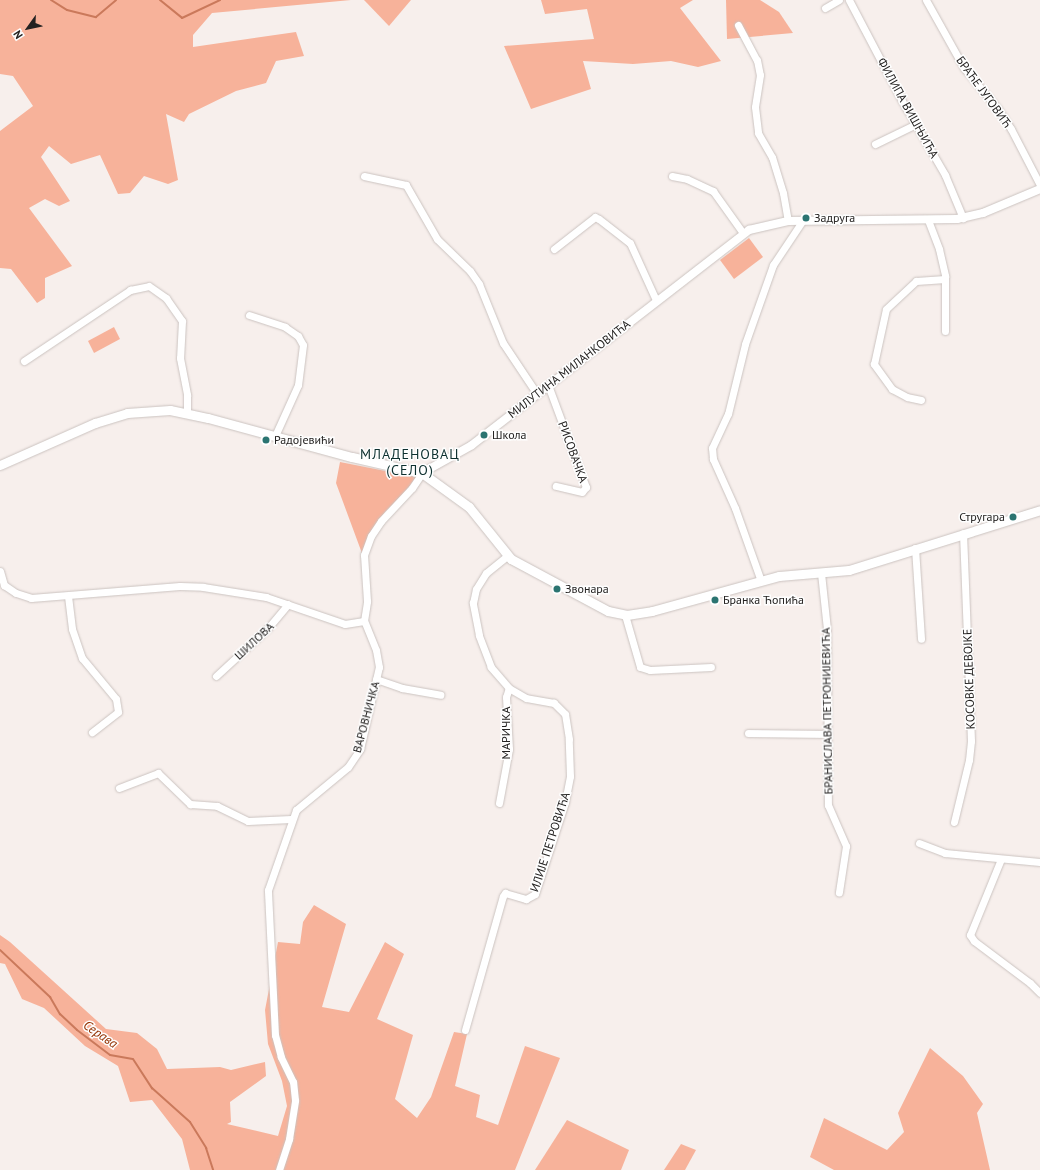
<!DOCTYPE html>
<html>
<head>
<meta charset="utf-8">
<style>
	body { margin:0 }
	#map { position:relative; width:1040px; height:1170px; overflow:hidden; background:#f7efec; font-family:"PT Sans",sans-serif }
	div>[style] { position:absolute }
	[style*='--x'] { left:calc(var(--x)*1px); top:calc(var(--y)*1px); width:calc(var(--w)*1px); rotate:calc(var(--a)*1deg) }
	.green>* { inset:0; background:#f7b29a }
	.stream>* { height:2px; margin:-1px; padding:0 1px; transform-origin:1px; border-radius:1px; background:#ca795b }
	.roads { filter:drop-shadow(0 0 1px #cbc3c0) drop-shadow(0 0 1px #cbc3c0) }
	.minor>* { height:7px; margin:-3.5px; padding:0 3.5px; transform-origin:3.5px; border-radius:3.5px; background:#fff }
	.tertiary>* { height:8px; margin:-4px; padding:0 4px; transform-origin:4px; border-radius:4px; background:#fff }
	.secondary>* { height:9px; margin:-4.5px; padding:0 4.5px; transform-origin:4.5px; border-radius:4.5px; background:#fff }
	.dots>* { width:11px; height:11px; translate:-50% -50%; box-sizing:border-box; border:2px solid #fefefe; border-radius:50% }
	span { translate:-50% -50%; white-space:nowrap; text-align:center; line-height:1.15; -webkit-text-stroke:3px #fefefe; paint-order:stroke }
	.street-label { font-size:12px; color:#242221 }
	.poi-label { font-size:12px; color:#242221 }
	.left { translate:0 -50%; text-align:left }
	.right { translate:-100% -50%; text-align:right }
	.water-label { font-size:13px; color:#933100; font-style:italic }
	.quarter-label { font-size:14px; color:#0d302f; letter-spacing:1px }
	.north { position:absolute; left:8px; top:8px; width:40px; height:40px; -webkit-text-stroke:3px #fefefe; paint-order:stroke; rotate:237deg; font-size:11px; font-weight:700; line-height:16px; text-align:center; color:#242221 }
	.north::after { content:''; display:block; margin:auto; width:14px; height:18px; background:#242221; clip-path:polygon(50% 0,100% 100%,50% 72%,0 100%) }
</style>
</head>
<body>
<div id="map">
	<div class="green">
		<i style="clip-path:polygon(0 0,351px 0,212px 13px,193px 35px,193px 47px,296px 32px,304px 56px,276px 61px,266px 83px,236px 91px,189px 114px,184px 122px,166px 114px,178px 180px,168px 184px,144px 176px,130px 193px,118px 194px,100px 155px,71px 164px,49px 146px,41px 157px,70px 201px,59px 206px,45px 199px,29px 208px,72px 266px,45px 278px,45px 298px,37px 303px,11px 269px,0 268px,0 131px,33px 106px,13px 76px,0 74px)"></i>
		<i style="clip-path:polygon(364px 0,411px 0,389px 26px)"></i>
		<i style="clip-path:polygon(541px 0,693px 0,680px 8px,721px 61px,698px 67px,671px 61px,633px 64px,583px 61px,591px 89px,531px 109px,504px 46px,594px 39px,587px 9px,545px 14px)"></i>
		<i style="clip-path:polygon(726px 0,760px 0,779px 12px,793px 33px,727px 39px)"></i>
		<i style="clip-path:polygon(749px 238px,763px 257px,734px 279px,720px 260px)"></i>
		<i style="clip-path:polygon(114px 327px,120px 339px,94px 353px,88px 341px)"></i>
		<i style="clip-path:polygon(340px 462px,416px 477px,403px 495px,385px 512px,363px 556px,336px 483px)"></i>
		<i style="clip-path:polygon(314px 905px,346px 924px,322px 1007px,349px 1012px,385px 942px,404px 954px,377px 1019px,413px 1035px,395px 1099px,417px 1118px,431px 1097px,454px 1032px,467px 1034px,455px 1086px,480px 1095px,476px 1117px,498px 1125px,525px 1046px,560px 1058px,515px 1170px,190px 1170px,182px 1139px,152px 1100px,130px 1102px,118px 1066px,85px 1046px,44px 1008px,22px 999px,5px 964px,0 963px,0 935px,10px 942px,106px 1029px,137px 1033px,157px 1049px,167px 1069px,220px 1067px,231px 1070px,265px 1062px,266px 1076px,230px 1102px,231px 1122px,227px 1124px,278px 1136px,287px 1106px,282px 1081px,268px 1044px,265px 1010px,278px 942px,300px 944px,303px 922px)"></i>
		<i style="clip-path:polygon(930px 1048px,963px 1076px,983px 1104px,977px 1113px,990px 1170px,834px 1170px,810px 1157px,824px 1118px,887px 1150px,904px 1132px,898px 1113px)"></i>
		<i style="clip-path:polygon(567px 1120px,629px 1150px,621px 1170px,535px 1170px)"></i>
		<i style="clip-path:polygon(681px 1144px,696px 1150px,685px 1170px,664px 1170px)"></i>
	</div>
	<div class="stream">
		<i style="--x:51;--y:0;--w:19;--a:32"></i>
		<i style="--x:67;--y:10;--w:30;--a:14"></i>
		<i style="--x:96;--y:17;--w:26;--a:-40"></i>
		<i style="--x:160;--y:0;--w:28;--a:39"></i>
		<i style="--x:182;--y:18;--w:42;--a:-25.3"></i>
		<i style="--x:0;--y:950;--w:69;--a:43.2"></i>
		<i style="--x:50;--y:997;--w:20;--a:60"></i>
		<i style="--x:60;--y:1014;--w:23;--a:43"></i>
		<i style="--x:77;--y:1030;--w:41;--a:37.1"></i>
		<i style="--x:110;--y:1055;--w:23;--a:10"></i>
		<i style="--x:133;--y:1059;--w:35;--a:57"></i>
		<i style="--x:152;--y:1088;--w:51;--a:41.8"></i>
		<i style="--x:190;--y:1122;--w:31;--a:58"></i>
		<i style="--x:206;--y:1148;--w:23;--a:72"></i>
	</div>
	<div class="roads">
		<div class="minor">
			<i style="--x:849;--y:0;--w:114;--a:62.3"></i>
			<i style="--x:902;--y:101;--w:86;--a:59.8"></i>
			<i style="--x:945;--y:175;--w:47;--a:67.3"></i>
			<i style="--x:926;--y:0;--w:78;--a:60.8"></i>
			<i style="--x:964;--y:68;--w:53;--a:50.3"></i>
			<i style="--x:998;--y:109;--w:24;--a:57"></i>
			<i style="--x:1011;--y:129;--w:63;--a:62.6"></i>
			<i style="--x:825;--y:8;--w:16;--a:-30"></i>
			<i style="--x:738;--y:25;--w:40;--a:62"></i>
			<i style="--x:757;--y:60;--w:15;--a:79"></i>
			<i style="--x:760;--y:75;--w:32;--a:99"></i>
			<i style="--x:755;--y:107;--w:26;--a:83"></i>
			<i style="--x:758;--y:133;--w:28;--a:60"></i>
			<i style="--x:772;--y:157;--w:38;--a:73"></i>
			<i style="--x:783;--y:193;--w:28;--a:80"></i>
			<i style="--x:875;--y:144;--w:46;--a:-26"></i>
			<i style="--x:364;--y:176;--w:43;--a:12.1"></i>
			<i style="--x:406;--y:185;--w:62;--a:60.1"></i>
			<i style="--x:437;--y:239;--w:46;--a:44.1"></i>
			<i style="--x:470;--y:271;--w:16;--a:55"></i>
			<i style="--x:479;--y:284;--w:64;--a:67.9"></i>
			<i style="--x:503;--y:343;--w:61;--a:56.3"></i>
			<i style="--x:672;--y:176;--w:15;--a:11"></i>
			<i style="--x:687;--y:179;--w:29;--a:25"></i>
			<i style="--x:713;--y:191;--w:52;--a:54.5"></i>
			<i style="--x:928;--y:220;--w:31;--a:69"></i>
			<i style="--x:939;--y:249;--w:28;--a:77"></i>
			<i style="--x:945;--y:276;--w:55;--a:90"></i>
			<i style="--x:554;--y:249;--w:52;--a:-38"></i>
			<i style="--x:595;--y:217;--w:4;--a:27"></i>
			<i style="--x:599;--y:219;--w:39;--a:38"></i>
			<i style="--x:630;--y:243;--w:63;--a:65.5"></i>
			<i style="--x:249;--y:315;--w:38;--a:18"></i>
			<i style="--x:285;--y:327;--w:16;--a:35"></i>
			<i style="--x:298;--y:336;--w:10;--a:61"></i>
			<i style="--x:303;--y:345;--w:40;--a:97.1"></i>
			<i style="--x:298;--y:385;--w:56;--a:114.3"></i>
			<i style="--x:24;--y:361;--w:128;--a:-33.8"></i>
			<i style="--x:130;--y:290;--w:19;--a:-12"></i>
			<i style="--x:149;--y:286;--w:21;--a:35"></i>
			<i style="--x:166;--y:298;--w:28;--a:55"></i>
			<i style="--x:182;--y:321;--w:37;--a:93"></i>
			<i style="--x:180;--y:358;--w:38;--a:79"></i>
			<i style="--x:187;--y:395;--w:19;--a:90"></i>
			<i style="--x:548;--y:385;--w:109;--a:69.6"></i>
			<i style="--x:586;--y:487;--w:6;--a:129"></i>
			<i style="--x:582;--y:492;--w:27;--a:-167"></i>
			<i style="--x:921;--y:400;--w:14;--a:-168"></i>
			<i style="--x:907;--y:397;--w:17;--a:-152"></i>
			<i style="--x:892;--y:389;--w:31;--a:-126"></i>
			<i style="--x:874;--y:364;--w:56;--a:-77.7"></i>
			<i style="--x:886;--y:309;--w:41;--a:-43"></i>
			<i style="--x:916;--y:281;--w:29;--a:-4"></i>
			<i style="--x:915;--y:548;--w:91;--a:86.2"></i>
			<i style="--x:0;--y:571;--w:15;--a:74"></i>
			<i style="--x:4;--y:585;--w:14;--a:34"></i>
			<i style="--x:16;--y:593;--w:16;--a:18"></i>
			<i style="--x:31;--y:598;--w:149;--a:-4.6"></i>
			<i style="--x:180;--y:586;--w:23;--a:2"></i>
			<i style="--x:203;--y:587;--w:64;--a:9"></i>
			<i style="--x:266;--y:597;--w:83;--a:18.9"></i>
			<i style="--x:345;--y:624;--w:19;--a:-9"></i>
			<i style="--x:821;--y:573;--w:56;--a:83.9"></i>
			<i style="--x:827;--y:629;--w:176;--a:89.7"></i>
			<i style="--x:828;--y:805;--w:45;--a:66.3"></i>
			<i style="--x:846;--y:846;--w:47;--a:98.7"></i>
			<i style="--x:761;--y:581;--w:77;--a:-109.6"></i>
			<i style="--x:735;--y:508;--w:54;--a:-114.2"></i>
			<i style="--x:713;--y:459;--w:11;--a:-95"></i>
			<i style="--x:712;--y:448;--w:38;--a:-65"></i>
			<i style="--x:728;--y:414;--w:72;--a:-76.3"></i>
			<i style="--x:745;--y:344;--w:84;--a:-70.5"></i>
			<i style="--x:773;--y:265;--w:54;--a:-56.3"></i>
			<i style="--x:68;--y:596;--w:33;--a:83"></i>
			<i style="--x:72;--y:629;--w:31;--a:71"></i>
			<i style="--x:82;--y:658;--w:53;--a:50.3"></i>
			<i style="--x:116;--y:699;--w:13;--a:81"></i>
			<i style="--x:118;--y:712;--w:33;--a:142"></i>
			<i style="--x:625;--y:615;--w:54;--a:73.9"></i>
			<i style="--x:640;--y:667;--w:10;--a:17"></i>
			<i style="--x:650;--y:670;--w:61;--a:-2.8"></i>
			<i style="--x:216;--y:676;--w:71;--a:-42.7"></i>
			<i style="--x:268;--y:628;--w:31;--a:-50"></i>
			<i style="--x:376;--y:679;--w:28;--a:19"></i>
			<i style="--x:402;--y:688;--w:39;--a:10"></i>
			<i style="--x:748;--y:733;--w:80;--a:0.7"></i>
			<i style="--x:119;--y:788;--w:42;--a:-21"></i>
			<i style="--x:158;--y:773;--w:45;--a:44.1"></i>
			<i style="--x:190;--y:804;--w:27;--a:4"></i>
			<i style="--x:217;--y:806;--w:34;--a:26"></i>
			<i style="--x:248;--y:821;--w:43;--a:-2.7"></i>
			<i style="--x:499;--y:803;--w:55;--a:-79.5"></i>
			<i style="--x:509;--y:749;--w:52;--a:-93.3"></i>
			<i style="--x:506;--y:697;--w:9;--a:-72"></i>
			<i style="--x:954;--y:822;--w:64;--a:-76.4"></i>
			<i style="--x:969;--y:760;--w:19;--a:-84"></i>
			<i style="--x:971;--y:741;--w:208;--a:-92.2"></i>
			<i style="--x:919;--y:843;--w:28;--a:21"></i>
			<i style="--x:945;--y:853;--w:95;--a:5.4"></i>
			<i style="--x:1001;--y:859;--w:82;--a:112.2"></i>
			<i style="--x:970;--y:935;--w:7;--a:56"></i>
			<i style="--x:974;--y:941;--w:70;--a:36.9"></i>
			<i style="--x:1030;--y:983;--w:14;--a:45"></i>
			<i style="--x:465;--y:1030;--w:139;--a:-74.2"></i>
			<i style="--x:503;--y:896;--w:4;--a:-56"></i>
			<i style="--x:505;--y:893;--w:22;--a:16"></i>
			<i style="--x:526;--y:899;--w:10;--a:-29"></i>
			<i style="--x:535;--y:894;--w:97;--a:-71.9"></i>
			<i style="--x:565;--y:802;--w:26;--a:-79"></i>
			<i style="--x:570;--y:776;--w:37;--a:-92"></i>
			<i style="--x:569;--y:739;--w:25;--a:-99"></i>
			<i style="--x:565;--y:714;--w:16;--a:-135"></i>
			<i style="--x:554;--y:703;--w:28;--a:-170"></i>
			<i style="--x:526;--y:698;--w:20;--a:-150"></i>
			<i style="--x:509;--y:688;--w:28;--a:-131"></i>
			<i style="--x:491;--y:667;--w:34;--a:-111"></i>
			<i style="--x:479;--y:635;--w:33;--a:-101"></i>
			<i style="--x:473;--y:603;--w:14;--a:-78"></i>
			<i style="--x:476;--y:589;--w:19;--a:-58"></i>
			<i style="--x:486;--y:573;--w:27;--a:-39"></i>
			<i style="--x:279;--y:1170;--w:33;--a:-72"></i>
			<i style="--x:289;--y:1139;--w:39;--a:-81"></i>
			<i style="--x:295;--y:1100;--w:18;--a:-96"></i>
			<i style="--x:293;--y:1082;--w:28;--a:-116"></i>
			<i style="--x:281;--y:1057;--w:23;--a:-105"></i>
			<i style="--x:275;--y:1035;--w:145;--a:-92.8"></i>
			<i style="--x:268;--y:890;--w:85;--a:-70.7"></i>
			<i style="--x:296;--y:810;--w:67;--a:-39.6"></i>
			<i style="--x:348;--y:767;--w:22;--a:-56"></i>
			<i style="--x:360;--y:749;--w:84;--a:-77"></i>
			<i style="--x:379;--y:667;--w:17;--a:-100"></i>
			<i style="--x:376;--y:650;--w:31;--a:-112"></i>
			<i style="--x:364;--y:621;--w:20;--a:-81"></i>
			<i style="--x:367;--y:601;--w:46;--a:-93.7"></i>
			<i style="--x:364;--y:555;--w:20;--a:-70"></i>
			<i style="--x:371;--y:536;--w:18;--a:-56"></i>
			<i style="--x:381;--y:521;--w:45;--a:-46.8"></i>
			<i style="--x:412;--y:488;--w:18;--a:-56"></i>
		</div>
		<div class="tertiary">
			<i style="--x:422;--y:473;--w:57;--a:-29.2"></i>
			<i style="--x:472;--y:445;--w:351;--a:-37.8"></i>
			<i style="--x:749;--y:230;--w:40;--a:-13"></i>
			<i style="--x:788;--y:221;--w:169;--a:-0.7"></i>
			<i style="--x:957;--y:219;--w:27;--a:-13"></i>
			<i style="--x:983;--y:213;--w:62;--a:-22.8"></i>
		</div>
		<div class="secondary">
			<i style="--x:0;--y:465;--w:104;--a:-23.9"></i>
			<i style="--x:95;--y:423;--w:34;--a:-17"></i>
			<i style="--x:127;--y:413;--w:43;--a:-4"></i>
			<i style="--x:170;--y:410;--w:39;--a:12"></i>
			<i style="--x:208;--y:418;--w:149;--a:15.2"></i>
			<i style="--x:352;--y:457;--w:72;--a:12.9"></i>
			<i style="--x:422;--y:473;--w:58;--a:35.9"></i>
			<i style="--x:469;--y:507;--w:67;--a:51.1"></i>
			<i style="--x:511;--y:559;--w:110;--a:28.2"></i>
			<i style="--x:608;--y:611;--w:19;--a:12"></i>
			<i style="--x:627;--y:615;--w:25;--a:-9"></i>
			<i style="--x:652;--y:611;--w:132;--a:-15.4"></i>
			<i style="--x:779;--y:576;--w:70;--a:-4.9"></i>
			<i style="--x:849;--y:570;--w:200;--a:-17.4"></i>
		</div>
	</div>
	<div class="dots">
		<i style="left:806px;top:218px;background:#2b7471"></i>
		<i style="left:484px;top:435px;background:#2b7471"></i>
		<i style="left:266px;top:440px;background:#2b7471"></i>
		<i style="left:1013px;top:517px;background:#2b7471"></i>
		<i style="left:557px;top:589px;background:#2b7471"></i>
		<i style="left:715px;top:600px;background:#2b7471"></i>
	</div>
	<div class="street-label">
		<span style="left:984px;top:92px;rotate:54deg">БРАЋЕ ЈУГОВИЋ</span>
		<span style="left:908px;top:108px;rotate:61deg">ФИЛИПА ВИШЊИЋА</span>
		<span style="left:569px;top:369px;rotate:-38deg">МИЛУТИНА МИЛАНКОВИЋА</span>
		<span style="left:573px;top:452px;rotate:70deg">РИСОВАЧКА</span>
		<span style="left:254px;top:641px;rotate:-43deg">ШИЛОВА</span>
		<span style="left:969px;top:679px;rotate:-92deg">КОСОВКЕ ДЕВОЈКЕ</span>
		<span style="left:827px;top:711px;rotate:-91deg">БРАНИСЛАВА ПЕТРОНИЈЕВИЋА</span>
		<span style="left:366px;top:717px;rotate:-75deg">ВАРОВНИЧКА</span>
		<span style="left:506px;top:733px;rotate:-90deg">МАРИЧКА</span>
		<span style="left:550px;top:842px;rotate:-72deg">ИЛИЈЕ ПЕТРОВИЋА</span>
	</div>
	<div class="poi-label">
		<span class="left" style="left:814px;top:218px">Задруга</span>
		<span class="left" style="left:492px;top:435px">Школа</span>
		<span class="left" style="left:274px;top:440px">Радојевићи</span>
		<span class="right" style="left:1005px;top:517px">Стругара</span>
		<span class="left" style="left:565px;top:589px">Звонара</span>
		<span class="left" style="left:723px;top:600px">Бранка Ћопића</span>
	</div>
	<div class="water-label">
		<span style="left:100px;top:1035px;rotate:34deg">Серава</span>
	</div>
	<div class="quarter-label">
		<span style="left:410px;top:462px">МЛАДЕНОВАЦ<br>(СЕЛО)</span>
	</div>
	<div class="north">N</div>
</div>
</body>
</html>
